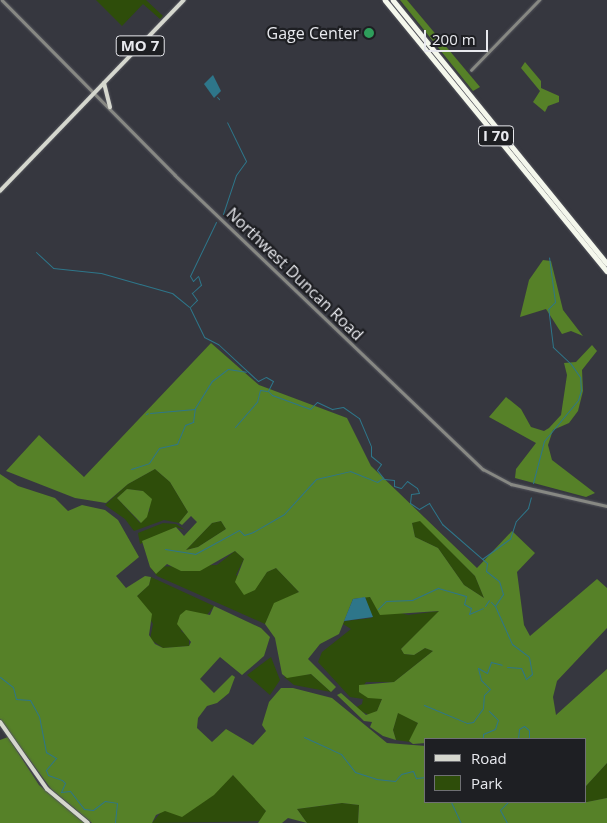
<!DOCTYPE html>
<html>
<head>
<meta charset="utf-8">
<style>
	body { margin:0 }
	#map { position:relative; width:607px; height:823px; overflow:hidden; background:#36373f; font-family:"Open Sans",sans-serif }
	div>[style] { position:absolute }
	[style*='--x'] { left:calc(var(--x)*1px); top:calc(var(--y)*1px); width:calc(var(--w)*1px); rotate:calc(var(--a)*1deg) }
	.green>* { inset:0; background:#2e4d0a }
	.forest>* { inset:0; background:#568128 }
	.water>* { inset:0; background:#2e768a }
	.stream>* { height:1px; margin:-0.5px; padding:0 0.5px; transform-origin:0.5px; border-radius:0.5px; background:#2e768a }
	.roads { filter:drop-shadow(0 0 1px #52535b) drop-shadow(0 0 1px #52535b) }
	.minor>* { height:2.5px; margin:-1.25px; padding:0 1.25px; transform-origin:1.25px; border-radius:1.25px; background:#878883 }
	.major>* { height:4px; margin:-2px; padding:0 2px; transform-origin:2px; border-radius:2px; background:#d5d7ce }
	.highway>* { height:4.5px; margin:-2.25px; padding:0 2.25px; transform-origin:2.25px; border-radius:2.25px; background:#f4f7ec }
	.dots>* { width:14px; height:14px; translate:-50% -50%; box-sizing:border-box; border:2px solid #1e1f23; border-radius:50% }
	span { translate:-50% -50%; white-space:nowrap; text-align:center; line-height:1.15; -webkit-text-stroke:4.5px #1e1f23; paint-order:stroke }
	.shield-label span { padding:1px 4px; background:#1e1f23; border:1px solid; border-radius:4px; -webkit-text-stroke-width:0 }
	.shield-label { font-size:15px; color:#e8e9ee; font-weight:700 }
	.poi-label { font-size:16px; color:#e8e9ee }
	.right { translate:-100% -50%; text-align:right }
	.street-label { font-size:16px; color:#e8e9ee }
	.legend { position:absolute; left:424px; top:738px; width:162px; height:65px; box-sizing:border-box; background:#1e1f23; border:1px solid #6f7074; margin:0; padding:6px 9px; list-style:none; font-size:15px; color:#e8e9ee }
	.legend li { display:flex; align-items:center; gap:10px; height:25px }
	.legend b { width:25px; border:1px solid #6f7074 }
	.scale { position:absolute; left:424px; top:30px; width:64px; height:22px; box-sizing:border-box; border:2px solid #e8e9ee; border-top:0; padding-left:6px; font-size:15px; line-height:18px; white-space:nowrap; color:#e8e9ee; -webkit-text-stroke:4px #1e1f23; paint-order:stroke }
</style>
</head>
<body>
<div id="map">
	<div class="green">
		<i style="clip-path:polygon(96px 0,146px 0,163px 16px,160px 19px,143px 4px,122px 26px)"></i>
		<i style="clip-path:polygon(evenodd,155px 469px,170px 482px,188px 512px,179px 523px,164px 520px,134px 531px,125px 519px,105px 505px,128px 484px,155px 469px,127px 489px,143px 491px,150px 510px,140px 523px,117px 498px,127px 489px)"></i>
		<i style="clip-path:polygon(420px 520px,475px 576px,484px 598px,464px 585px,438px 548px,415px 537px,412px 523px)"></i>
		<i style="clip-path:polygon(221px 521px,226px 529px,198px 547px,186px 550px,212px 523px)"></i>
		<i style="clip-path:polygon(163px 523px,176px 524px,185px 530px,176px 527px,140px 544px,138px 533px)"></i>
		<i style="clip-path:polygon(235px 551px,244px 559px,236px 575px,257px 586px,267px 572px,276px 568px,299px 592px,273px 607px,265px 624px,157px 576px,150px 567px,217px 565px)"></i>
		<i style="clip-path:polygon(151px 577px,214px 606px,206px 616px,190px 611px,181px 631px,189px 637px,189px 646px,163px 648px,150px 639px,153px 624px,137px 596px,149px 585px)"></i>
		<i style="clip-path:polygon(365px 597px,370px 597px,376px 606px,408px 615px,440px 611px,401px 649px,404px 654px,414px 655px,425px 648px,433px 651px,394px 682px,366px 682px,359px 692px,382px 699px,377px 711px,369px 715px,355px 708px,362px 704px,363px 699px,350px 697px,318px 662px,322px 652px,351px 629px,343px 624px,345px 621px,372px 618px)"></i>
		<i style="clip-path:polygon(271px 657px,280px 680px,270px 695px,247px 675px)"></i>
		<i style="clip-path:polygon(311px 674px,331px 692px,294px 685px,284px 677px)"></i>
		<i style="clip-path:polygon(398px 712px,418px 723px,410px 742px,396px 740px,393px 730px)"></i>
		<i style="clip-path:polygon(607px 763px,607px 798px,587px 802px,575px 802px,586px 802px,586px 786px)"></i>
		<i style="clip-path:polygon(230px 775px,236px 776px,266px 811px,263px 821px,152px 823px,162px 811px,207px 799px)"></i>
		<i style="clip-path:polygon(342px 803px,359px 805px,358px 823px,307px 823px,297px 809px)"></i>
	</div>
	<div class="forest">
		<i style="clip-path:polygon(400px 0,407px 0,480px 87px,473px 91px)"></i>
		<i style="clip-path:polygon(525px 62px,541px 81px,541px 88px,559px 96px,559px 102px,548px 106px,545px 112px,533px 102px,540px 91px,521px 68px)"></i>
		<i style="clip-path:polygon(543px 260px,551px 261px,563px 310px,583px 336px,571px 331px,562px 334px,546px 309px,520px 317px,529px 280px)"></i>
		<i style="clip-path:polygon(evenodd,211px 343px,259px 385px,347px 418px,371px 466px,477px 568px,512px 531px,535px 553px,517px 572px,524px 625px,530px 636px,597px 579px,607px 588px,607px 628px,557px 681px,553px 697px,556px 715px,607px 669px,607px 763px,586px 786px,586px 739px,426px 739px,426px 743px,413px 744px,409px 741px,418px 723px,398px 713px,393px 730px,396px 740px,383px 736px,370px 727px,372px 722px,364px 721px,337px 695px,341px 693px,366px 715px,377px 711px,382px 699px,368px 698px,359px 692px,359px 685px,394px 682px,433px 651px,425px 648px,414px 655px,404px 654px,401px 649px,439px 611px,380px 615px,370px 597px,353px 599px,339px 634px,320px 644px,308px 659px,336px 687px,331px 692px,311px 674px,287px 678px,282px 674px,275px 638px,265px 624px,274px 603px,299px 592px,276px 568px,267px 572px,255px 590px,244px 595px,235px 582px,244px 559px,235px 551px,200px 571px,181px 571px,167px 564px,156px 574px,150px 567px,142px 541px,176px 527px,184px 536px,197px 522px,191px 516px,182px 525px,179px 523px,188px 512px,170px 482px,155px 469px,128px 484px,106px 503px,75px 498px,6px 471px,39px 435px,84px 477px,211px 343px,221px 521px,226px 529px,198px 547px,186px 550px,212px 523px,221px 521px,211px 343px,420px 521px,475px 576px,484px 598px,464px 585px,438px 548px,415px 537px,412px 523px,420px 521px)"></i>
		<i style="clip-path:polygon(592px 345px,597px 351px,582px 370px,583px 391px,578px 411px,569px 423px,553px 430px,548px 445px,552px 460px,595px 493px,586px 497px,515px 478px,516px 469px,536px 443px,489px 417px,506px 397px,521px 409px,531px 427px,544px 431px,549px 428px,561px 415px,567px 375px,564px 363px,576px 362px)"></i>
		<i style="clip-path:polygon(0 474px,18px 486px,55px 498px,68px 511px,82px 505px,105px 510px,118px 520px,139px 557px,116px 576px,126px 588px,145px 576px,151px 577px,149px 585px,137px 596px,152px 614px,149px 635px,155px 644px,163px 648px,189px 646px,191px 642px,177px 624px,180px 615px,186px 610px,210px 615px,214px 606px,261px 628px,270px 637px,264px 656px,242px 675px,220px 657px,200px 679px,214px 693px,232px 675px,235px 677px,229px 693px,217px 703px,207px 706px,198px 718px,197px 728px,212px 742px,226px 729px,253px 745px,266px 731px,262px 725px,269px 702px,281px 688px,293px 688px,332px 698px,387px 743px,426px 746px,426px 802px,587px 802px,607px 798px,607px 823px,358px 823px,359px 805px,342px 803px,297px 809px,307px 823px,288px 818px,282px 823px,258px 823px,266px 811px,233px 775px,214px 795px,182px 817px,165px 811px,156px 815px,152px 823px,92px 823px,51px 789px,0 719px)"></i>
		<i style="clip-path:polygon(127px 489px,143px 491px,152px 499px,147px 517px,141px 523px,117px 498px)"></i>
		<i style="clip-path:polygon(8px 737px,39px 785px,85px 823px,0 823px,0 740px)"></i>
	</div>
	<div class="water">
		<i style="clip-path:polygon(213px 75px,221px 91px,214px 98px,204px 84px)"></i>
		<i style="clip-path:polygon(365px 597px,373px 617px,344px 621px,353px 599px)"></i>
	</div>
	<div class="stream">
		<i style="--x:217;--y:97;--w:3;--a:45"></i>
		<i style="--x:223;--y:214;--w:41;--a:-71.6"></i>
		<i style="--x:236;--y:175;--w:17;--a:-54"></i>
		<i style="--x:246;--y:161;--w:43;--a:-116"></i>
		<i style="--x:36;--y:252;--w:23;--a:43"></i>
		<i style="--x:53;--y:268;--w:48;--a:5.9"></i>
		<i style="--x:101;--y:273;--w:41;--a:15.8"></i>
		<i style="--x:140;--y:284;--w:33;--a:16"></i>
		<i style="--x:172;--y:293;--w:22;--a:39"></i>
		<i style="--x:190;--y:307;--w:10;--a:-45"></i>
		<i style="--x:197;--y:300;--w:9;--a:-126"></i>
		<i style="--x:192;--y:293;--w:12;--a:-42"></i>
		<i style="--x:201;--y:285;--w:9;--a:-108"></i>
		<i style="--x:198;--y:276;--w:7;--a:135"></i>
		<i style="--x:193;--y:281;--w:6;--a:-121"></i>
		<i style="--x:190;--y:276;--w:60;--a:-64.3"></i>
		<i style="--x:190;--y:308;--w:32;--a:64"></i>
		<i style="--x:204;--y:337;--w:16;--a:27"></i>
		<i style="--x:218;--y:344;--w:54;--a:42.8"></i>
		<i style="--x:258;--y:381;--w:9;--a:-27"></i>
		<i style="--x:266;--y:377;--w:8;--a:30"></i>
		<i style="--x:273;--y:381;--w:11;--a:117"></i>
		<i style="--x:268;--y:391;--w:6;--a:45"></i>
		<i style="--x:272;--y:395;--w:40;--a:20.2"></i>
		<i style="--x:310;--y:409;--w:10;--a:-45"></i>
		<i style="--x:317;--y:402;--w:17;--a:25"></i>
		<i style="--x:332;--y:409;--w:11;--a:-10"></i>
		<i style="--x:343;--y:407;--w:19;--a:35"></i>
		<i style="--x:359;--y:418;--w:30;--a:67"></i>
		<i style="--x:371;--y:446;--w:10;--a:90"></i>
		<i style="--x:371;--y:456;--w:13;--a:39"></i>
		<i style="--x:381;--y:464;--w:7;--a:124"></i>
		<i style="--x:377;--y:470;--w:11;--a:52"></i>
		<i style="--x:384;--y:479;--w:10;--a:6"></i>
		<i style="--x:394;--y:480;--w:6;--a:90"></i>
		<i style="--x:394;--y:486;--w:7;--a:16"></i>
		<i style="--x:401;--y:488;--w:9;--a:-49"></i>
		<i style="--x:407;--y:481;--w:12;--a:35"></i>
		<i style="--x:417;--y:488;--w:5;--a:68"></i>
		<i style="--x:419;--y:493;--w:8;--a:173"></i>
		<i style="--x:411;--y:494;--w:9;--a:96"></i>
		<i style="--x:410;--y:503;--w:11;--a:34"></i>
		<i style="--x:419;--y:509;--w:12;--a:-31"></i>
		<i style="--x:429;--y:503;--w:25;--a:58"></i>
		<i style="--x:442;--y:524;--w:60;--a:40.9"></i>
		<i style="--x:487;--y:563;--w:8;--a:97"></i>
		<i style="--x:486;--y:571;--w:16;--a:38"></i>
		<i style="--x:499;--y:581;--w:14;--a:73"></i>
		<i style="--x:503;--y:594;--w:14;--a:124"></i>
		<i style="--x:495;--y:606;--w:42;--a:65.9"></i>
		<i style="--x:512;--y:644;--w:21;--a:37"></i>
		<i style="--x:529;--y:657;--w:17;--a:80"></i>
		<i style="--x:532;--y:674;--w:8;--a:140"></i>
		<i style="--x:526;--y:679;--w:12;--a:-114"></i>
		<i style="--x:521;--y:668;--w:14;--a:-176"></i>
		<i style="--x:150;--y:413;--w:45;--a:-5.1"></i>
		<i style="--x:146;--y:414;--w:2;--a:-27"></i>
		<i style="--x:235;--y:427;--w:33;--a:-49"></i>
		<i style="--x:257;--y:402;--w:12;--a:-76"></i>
		<i style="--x:260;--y:390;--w:7;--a:8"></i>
		<i style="--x:131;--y:469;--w:19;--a:-18"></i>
		<i style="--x:149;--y:463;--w:18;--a:-56"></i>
		<i style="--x:159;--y:448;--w:18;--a:-13"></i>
		<i style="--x:177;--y:444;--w:21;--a:-67"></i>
		<i style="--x:185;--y:425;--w:9;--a:-21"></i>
		<i style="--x:193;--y:422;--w:14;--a:-82"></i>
		<i style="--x:195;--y:408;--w:32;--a:-58"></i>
		<i style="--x:212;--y:381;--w:20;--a:-37"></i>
		<i style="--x:228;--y:369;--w:18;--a:9"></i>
		<i style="--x:533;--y:483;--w:43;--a:-75.3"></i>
		<i style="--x:544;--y:441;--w:53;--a:-50.3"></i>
		<i style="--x:578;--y:400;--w:10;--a:-73"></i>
		<i style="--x:581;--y:390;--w:13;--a:-94"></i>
		<i style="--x:580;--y:377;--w:16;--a:-125"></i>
		<i style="--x:571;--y:364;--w:25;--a:-137"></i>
		<i style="--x:553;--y:347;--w:38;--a:-97"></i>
		<i style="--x:548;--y:309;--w:10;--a:-45"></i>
		<i style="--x:555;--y:302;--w:45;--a:-97.6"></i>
		<i style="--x:165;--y:549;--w:30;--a:9"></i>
		<i style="--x:195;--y:554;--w:50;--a:-28.6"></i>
		<i style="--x:239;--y:530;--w:7;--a:45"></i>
		<i style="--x:244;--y:535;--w:9;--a:-18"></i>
		<i style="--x:253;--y:532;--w:36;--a:-30"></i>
		<i style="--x:284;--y:514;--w:47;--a:-47.6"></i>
		<i style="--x:316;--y:479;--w:35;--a:-13"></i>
		<i style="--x:350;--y:471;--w:29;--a:22"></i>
		<i style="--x:377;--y:482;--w:7;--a:-34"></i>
		<i style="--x:482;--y:559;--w:34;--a:-36"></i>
		<i style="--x:510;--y:539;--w:19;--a:-72"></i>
		<i style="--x:516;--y:521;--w:18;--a:-47"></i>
		<i style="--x:528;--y:508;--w:11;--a:-75"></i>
		<i style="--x:491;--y:602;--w:6;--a:45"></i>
		<i style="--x:485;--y:606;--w:7;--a:-56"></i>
		<i style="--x:378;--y:609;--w:11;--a:-45"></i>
		<i style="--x:386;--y:601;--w:26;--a:-2"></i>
		<i style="--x:412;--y:600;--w:29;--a:-25"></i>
		<i style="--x:438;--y:588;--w:29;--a:16"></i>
		<i style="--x:466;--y:596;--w:8;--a:104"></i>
		<i style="--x:464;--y:604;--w:8;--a:30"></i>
		<i style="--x:471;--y:608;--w:6;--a:108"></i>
		<i style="--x:469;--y:614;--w:15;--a:-23"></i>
		<i style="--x:0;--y:677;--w:16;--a:38"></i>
		<i style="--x:13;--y:687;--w:12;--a:76"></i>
		<i style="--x:16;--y:699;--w:14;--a:4"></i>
		<i style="--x:30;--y:700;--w:18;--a:61"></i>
		<i style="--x:39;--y:716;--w:37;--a:79"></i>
		<i style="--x:46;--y:752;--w:12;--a:31"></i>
		<i style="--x:56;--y:758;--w:16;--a:130"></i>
		<i style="--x:46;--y:770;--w:5;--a:68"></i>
		<i style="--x:48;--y:775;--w:15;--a:20"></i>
		<i style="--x:62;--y:780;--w:4;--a:45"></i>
		<i style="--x:65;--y:783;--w:10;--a:114"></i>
		<i style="--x:61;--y:792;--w:9;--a:-6"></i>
		<i style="--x:70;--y:791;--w:23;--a:52"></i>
		<i style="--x:84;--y:809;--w:9;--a:6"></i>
		<i style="--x:93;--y:810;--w:15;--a:-37"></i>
		<i style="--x:105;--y:801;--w:12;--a:9"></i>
		<i style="--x:117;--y:803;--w:20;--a:96"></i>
		<i style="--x:424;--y:705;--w:47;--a:22.7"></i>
		<i style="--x:467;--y:723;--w:6;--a:-9"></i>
		<i style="--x:473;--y:722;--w:17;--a:-54"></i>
		<i style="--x:483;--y:708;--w:13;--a:-86"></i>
		<i style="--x:484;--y:695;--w:8;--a:-45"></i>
		<i style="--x:490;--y:689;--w:13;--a:-135"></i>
		<i style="--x:481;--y:680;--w:12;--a:-104"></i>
		<i style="--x:478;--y:668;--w:10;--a:29"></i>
		<i style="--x:487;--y:673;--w:12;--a:-70"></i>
		<i style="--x:491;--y:662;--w:11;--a:15"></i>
		<i style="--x:304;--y:737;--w:41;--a:24.7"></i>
		<i style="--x:341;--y:754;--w:23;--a:52"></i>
		<i style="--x:355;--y:772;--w:22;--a:18"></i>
		<i style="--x:376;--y:779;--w:19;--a:6"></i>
		<i style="--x:395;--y:781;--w:9;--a:-49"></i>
		<i style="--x:401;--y:774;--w:12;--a:-14"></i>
		<i style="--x:413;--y:771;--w:8;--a:67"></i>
		<i style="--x:416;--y:778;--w:10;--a:-6"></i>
		<i style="--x:483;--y:739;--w:5;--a:-90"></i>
		<i style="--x:483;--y:734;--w:13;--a:-23"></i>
		<i style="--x:495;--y:729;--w:9;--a:-72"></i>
		<i style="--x:498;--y:720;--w:13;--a:-135"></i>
		<i style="--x:500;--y:739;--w:6;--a:0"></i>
		<i style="--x:518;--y:739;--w:10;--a:-84"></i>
		<i style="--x:519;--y:729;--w:6;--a:-31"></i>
		<i style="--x:524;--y:726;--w:6;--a:39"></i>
		<i style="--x:529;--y:730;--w:9;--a:90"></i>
		<i style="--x:451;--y:802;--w:23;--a:65"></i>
		<i style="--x:507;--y:823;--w:15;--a:-118"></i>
		<i style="--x:500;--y:810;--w:11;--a:-45"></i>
	</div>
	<div class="roads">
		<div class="minor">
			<i style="--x:2;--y:0;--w:246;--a:45.3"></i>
			<i style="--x:175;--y:175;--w:426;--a:43.7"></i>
			<i style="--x:483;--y:469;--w:32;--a:28"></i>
			<i style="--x:511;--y:484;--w:98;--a:12.9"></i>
			<i style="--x:471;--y:70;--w:98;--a:-45.8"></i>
		</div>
		<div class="major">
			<i style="--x:104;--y:83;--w:25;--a:76"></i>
			<i style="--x:0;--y:191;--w:265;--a:-46.1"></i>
			<i style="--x:0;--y:722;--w:82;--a:55"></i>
			<i style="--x:47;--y:789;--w:53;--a:39.7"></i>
		</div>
		<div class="highway">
			<i style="--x:385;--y:0;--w:350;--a:50.7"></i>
			<i style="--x:393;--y:0;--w:339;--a:50.9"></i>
		</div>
	</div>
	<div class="dots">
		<i style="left:369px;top:33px;background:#2e9e5b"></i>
	</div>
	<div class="shield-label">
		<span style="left:140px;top:46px">MO 7</span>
		<span style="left:496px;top:136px">I 70</span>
	</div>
	<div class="poi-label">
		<span class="right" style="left:359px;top:33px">Gage Center</span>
	</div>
	<div class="street-label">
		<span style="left:295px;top:274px;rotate:44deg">Northwest Duncan Road</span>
	</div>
	<ul class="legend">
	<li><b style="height:6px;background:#d5d7ce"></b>Road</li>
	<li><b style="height:14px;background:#2e4d0a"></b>Park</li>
	</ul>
	<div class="scale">200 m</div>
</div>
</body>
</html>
